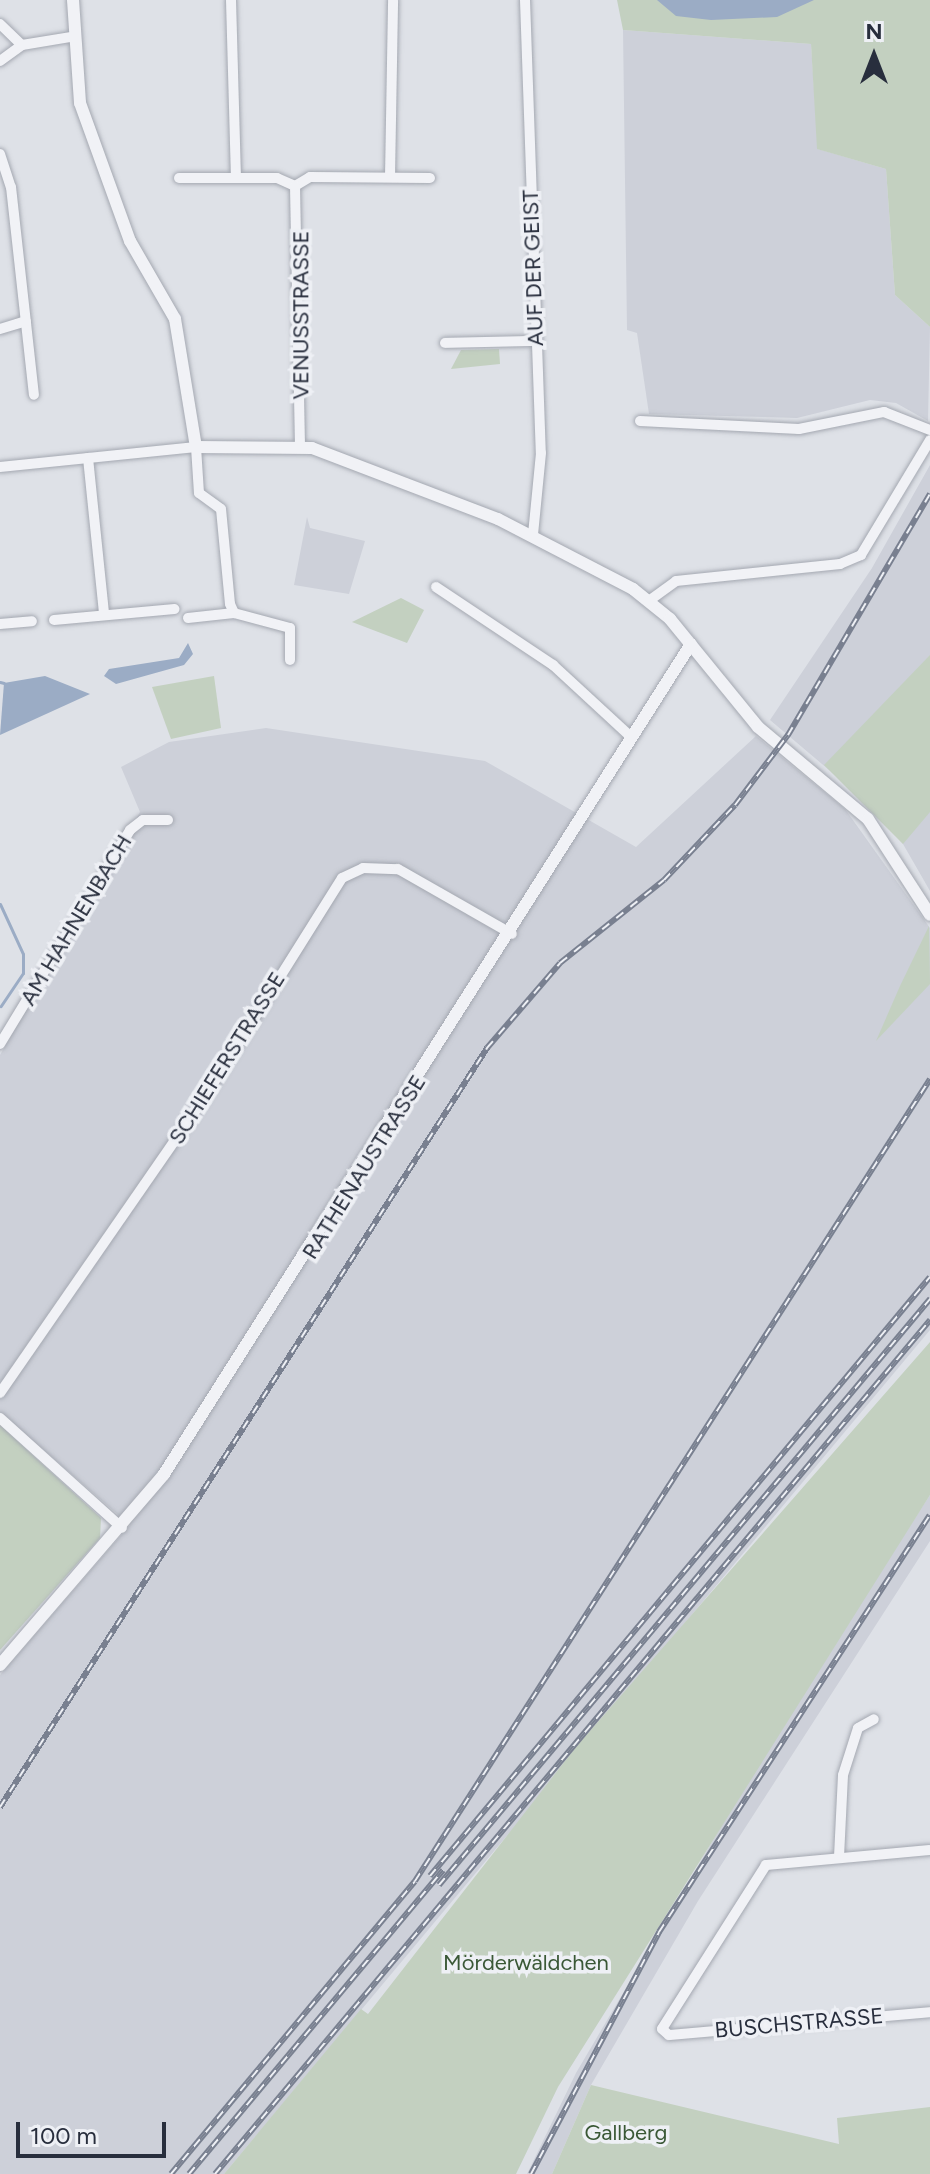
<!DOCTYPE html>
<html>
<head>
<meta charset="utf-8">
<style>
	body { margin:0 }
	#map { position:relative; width:930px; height:2174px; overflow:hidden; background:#dee1e7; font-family:Figtree,sans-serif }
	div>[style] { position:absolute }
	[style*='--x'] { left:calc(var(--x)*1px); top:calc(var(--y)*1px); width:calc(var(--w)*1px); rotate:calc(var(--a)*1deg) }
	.built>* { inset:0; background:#cdd0d9 }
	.green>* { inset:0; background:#c3d0c0 }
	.water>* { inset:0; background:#9bacc5 }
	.stream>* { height:3px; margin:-1.5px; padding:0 1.5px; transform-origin:1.5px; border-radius:1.5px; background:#9bacc5 }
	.roads { filter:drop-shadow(0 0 2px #a4a8b1) drop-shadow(0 0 2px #a4a8b1) }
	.minor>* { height:10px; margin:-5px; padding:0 5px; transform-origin:5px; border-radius:5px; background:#f1f2f6 }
	.tertiary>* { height:12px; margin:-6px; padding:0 6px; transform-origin:6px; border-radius:6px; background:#f1f2f6 }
	.rail>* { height:6px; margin-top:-3px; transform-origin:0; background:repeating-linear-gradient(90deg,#eef0f5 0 9px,#798090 0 18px); box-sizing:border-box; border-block:2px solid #798090 }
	span { translate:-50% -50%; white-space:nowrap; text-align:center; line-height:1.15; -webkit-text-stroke:7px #eef0f5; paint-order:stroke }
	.street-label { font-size:22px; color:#282e3d }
	.park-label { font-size:22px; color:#3a5836 }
	.north { position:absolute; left:834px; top:16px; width:80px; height:80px; -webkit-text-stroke:6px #eef0f5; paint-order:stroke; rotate:0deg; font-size:22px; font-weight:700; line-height:32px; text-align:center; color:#282e3d }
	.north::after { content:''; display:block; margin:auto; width:28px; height:36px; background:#282e3d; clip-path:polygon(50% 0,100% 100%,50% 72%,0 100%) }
	.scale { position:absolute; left:16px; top:2122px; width:150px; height:36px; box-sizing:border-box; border:4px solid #282e3d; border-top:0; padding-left:10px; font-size:24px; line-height:28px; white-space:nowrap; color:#282e3d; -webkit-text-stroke:6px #eef0f5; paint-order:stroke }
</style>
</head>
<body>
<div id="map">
	<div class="built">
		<i style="clip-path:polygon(623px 30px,811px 44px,818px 149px,886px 169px,895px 295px,930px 327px,928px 421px,896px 403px,870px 400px,797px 418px,649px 414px,637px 333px,627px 330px)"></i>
		<i style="clip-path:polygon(930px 465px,930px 891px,903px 844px,861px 797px,770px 720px,872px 568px)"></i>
		<i style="clip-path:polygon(307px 517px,310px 528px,365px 541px,349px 594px,294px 585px)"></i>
		<i style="clip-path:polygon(266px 728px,485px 761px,636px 847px,756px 736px,845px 809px,930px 928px,930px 1330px,224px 2174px,0 2174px,0 1675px,130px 1525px,0 1412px,0 1055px,140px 812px,121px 767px,169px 742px)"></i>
		<i style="clip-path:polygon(930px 1495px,930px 1541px,698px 1901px,591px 2085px,552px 2174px,527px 2174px,576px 2073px,779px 1728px)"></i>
	</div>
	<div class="green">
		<i style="clip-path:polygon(617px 0,930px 0,930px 327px,895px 295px,886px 169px,817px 149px,811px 44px,623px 30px)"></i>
		<i style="clip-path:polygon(499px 349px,500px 364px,451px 369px,461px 350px)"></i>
		<i style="clip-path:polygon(401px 598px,424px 610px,407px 643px,352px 622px)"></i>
		<i style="clip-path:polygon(930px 655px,930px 812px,903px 844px,824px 765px)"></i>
		<i style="clip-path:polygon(214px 676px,221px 728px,171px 739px,152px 687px)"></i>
		<i style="clip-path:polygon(929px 926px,930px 984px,876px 1041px,900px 986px)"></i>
		<i style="clip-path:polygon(930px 1342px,930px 1495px,558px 2087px,516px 2174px,224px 2174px,361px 2009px,368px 2014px,576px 1747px)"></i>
		<i style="clip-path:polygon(0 1425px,101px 1518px,100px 1538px,0 1650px)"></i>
		<i style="clip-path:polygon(591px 2085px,839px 2144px,837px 2118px,930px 2107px,930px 2174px,552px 2174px)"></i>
	</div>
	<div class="water">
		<i style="clip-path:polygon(657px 0,814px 0,777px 17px,711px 20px,676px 16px)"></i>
		<i style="clip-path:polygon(188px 643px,193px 654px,184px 665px,116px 684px,104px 676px,109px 669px,179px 658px)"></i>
		<i style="clip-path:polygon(45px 676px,90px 694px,0 735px,4px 683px)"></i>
	</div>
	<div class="stream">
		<i style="--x:0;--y:682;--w:4;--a:14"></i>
		<i style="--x:0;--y:904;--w:55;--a:65.3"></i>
		<i style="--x:23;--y:954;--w:19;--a:90"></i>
		<i style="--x:23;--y:973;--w:40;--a:124"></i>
	</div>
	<div class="roads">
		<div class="minor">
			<i style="--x:231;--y:0;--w:178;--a:88.4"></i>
			<i style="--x:525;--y:0;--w:453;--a:88"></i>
			<i style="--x:541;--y:453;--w:82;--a:95.6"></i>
			<i style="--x:0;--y:24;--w:30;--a:44"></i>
			<i style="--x:0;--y:61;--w:27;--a:-36"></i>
			<i style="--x:22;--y:45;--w:50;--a:-9.3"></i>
			<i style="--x:0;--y:154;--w:35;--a:72"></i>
			<i style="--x:11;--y:187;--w:209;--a:83.7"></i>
			<i style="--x:390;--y:177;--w:177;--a:-89"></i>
			<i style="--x:179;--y:178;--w:98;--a:0"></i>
			<i style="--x:277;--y:178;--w:20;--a:24"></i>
			<i style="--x:295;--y:186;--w:17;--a:-31"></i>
			<i style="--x:310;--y:177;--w:120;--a:0.5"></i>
			<i style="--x:295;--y:186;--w:259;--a:88.9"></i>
			<i style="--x:0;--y:329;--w:27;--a:-17"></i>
			<i style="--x:445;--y:343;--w:91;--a:-1.3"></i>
			<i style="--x:640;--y:421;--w:159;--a:2.9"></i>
			<i style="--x:799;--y:429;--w:87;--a:-11.3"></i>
			<i style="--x:884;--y:412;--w:49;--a:21.4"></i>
			<i style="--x:88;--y:458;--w:157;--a:84.1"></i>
			<i style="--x:0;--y:467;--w:197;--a:-5.8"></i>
			<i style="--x:196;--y:447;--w:46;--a:86.3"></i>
			<i style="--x:199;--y:493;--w:27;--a:36"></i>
			<i style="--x:221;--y:509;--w:95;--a:84.6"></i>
			<i style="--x:230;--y:604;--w:10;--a:66"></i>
			<i style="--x:234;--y:613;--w:58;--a:15"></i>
			<i style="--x:290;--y:628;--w:32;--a:90"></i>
			<i style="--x:436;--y:587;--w:141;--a:33.7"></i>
			<i style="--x:553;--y:665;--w:106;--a:42.7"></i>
			<i style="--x:650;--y:600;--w:32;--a:-36"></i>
			<i style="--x:676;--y:581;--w:165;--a:-5.9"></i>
			<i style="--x:840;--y:564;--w:23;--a:-23"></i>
			<i style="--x:861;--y:555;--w:134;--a:-59"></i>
			<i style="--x:188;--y:618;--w:46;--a:-6.2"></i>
			<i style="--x:54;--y:620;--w:121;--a:-5.2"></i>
			<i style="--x:0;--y:624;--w:32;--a:-5"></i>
			<i style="--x:0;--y:1044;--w:250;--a:-58.7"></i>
			<i style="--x:130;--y:830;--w:16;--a:-38"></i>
			<i style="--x:143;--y:820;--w:25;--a:0"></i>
			<i style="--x:0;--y:1393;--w:349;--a:-55.3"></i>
			<i style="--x:199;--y:1106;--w:269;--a:-57.9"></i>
			<i style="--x:342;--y:878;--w:23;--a:-25"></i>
			<i style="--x:363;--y:868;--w:35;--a:2"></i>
			<i style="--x:398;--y:869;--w:131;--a:29.7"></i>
			<i style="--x:0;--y:1418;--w:164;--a:42"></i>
			<i style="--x:930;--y:1850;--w:165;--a:174.8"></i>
			<i style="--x:766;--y:1865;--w:194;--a:122.4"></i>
			<i style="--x:662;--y:2029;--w:9;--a:41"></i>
			<i style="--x:669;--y:2035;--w:262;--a:-5"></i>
			<i style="--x:839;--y:1857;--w:82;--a:-87.2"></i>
			<i style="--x:843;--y:1775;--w:49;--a:-72.3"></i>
			<i style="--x:858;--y:1728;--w:18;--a:-29"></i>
		</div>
		<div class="tertiary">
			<i style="--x:73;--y:0;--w:103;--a:86.1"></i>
			<i style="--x:80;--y:103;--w:147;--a:70.1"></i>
			<i style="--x:130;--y:241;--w:90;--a:60"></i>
			<i style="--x:175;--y:319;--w:130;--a:80.7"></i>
			<i style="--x:196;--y:447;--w:116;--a:0.5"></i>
			<i style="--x:312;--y:448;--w:199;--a:20.9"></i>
			<i style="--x:498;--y:519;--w:152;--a:27.4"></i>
			<i style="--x:633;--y:589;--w:48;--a:39"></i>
			<i style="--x:670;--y:619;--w:139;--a:50.8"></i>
			<i style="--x:758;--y:727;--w:143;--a:39.9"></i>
			<i style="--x:868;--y:819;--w:114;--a:57.1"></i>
			<i style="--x:0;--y:1665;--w:252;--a:-49.3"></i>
			<i style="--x:164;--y:1474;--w:983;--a:-57.59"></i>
		</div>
	</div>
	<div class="rail">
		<i style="--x:0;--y:1807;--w:902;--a:-57.31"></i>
		<i style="--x:487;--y:1048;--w:112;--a:-49.3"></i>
		<i style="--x:560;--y:963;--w:133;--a:-38.6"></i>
		<i style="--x:664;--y:880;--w:103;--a:-46.6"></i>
		<i style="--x:735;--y:805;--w:88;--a:-52.9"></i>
		<i style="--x:788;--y:735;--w:280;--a:-59.5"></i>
		<i style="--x:430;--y:1876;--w:780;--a:-50.15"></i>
		<i style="--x:439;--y:1885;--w:765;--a:-50.04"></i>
		<i style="--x:171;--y:2174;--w:381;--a:-50.2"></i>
		<i style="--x:415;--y:1881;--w:953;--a:-57.29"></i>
		<i style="--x:189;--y:2174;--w:396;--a:-50.1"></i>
		<i style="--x:215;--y:2174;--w:1114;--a:-50.06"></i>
		<i style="--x:531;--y:2174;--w:274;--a:-62.1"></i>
		<i style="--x:659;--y:1932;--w:497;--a:-57"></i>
	</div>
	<div class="street-label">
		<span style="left:533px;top:268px;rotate:-92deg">AUF DER GEIST</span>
		<span style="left:301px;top:315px;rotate:-90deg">VENUSSTRASSE</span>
		<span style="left:76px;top:920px;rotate:-59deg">AM HAHNENBACH</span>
		<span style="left:227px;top:1058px;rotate:-58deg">SCHIEFERSTRASSE</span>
		<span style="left:364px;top:1167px;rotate:-58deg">RATHENAUSTRASSE</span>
		<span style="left:799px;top:2023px;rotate:-5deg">BUSCHSTRASSE</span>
	</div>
	<div class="park-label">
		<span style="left:526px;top:1963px">Mörderwäldchen</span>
		<span style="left:626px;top:2133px">Gallberg</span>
	</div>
	<div class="north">N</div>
	<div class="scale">100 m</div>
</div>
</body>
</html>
